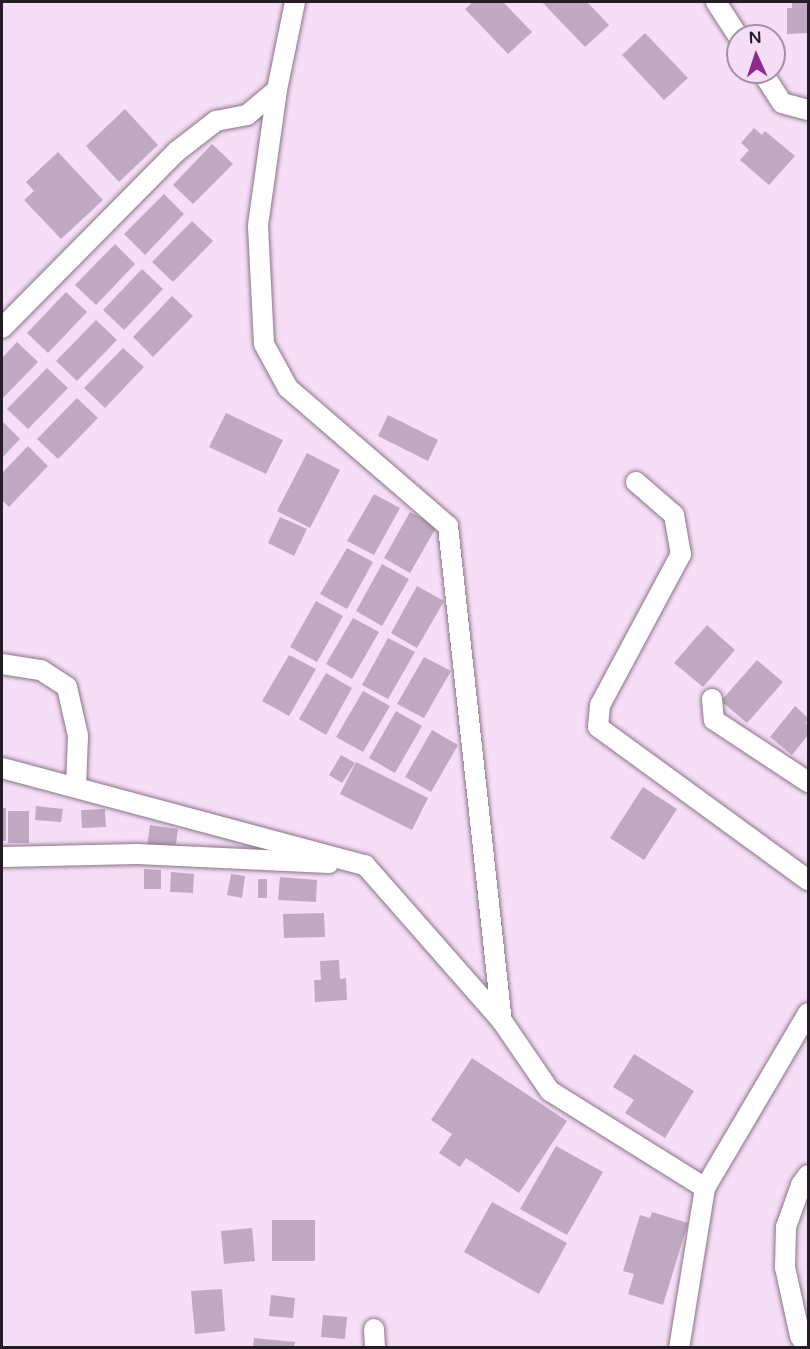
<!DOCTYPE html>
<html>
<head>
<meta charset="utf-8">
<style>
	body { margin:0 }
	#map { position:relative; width:810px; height:1349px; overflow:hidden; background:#f6dff6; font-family:"Varela Round",sans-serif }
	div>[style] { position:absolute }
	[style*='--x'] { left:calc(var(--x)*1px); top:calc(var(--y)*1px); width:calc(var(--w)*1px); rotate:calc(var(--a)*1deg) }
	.building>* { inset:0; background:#bfaac1 }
	.roads { filter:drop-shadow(0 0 2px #897489) drop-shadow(0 0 2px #897489) }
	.minor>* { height:20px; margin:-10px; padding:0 10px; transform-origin:10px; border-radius:10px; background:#fff }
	span { translate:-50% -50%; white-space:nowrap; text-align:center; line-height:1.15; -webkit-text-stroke:4.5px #f6dff6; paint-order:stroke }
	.frame { position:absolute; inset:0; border:3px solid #251d25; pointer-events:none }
	.north { position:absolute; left:726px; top:24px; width:60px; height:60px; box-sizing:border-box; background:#f6dff6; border:2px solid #a291a2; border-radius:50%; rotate:357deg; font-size:16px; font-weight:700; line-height:24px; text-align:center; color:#251d25 }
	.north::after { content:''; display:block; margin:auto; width:21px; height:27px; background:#8f298f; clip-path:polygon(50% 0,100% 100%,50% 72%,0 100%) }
</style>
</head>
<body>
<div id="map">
	<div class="building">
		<i style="clip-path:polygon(473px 2px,503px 2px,532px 32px,508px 54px,465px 9px)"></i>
		<i style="clip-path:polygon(542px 2px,587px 2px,609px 25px,585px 47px)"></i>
		<i style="clip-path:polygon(792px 2px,808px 2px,808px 33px,787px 34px,787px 8px,792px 8px)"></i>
		<i style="clip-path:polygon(645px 33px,688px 78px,664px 100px,622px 55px)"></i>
		<i style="clip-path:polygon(125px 109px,158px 145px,119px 182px,86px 146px)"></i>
		<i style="clip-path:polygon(754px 128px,762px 135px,765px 131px,795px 156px,769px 185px,740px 160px,749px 150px,741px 143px)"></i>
		<i style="clip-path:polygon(212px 144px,233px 164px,193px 204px,173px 185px)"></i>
		<i style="clip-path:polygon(58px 152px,103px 200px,61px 239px,24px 200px,34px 191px,26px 182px)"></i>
		<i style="clip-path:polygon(164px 194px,184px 214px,145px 255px,124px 234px)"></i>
		<i style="clip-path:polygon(192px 221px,213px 241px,173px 282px,152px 262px)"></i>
		<i style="clip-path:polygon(115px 244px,135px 264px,96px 305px,75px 285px)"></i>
		<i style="clip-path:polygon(142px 269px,163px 289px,124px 330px,103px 310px)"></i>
		<i style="clip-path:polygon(66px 292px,87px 312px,48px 353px,27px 333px)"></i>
		<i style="clip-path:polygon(172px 296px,193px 316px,153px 357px,133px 337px)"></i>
		<i style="clip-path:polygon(96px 320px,117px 340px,77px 381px,56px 361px)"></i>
		<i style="clip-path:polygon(17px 342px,38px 362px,2px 399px,2px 358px)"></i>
		<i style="clip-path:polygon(123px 348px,144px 367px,105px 408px,84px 388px)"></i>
		<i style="clip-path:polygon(47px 368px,68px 388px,28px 429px,7px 409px)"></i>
		<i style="clip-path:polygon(77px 398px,98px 418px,58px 459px,37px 439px)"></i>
		<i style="clip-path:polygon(226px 413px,283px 440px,266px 474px,209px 447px)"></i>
		<i style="clip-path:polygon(388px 415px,438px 440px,428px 461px,378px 436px)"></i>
		<i style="clip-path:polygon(2px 421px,20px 439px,2px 458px)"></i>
		<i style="clip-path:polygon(28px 446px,48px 466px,9px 507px,2px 500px,2px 473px)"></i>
		<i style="clip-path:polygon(307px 453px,340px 470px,310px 528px,277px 511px)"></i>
		<i style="clip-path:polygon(374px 494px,400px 508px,374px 555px,347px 541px)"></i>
		<i style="clip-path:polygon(410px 512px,437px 526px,410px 573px,384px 558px)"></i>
		<i style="clip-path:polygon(280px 517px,307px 529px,294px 556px,268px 543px)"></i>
		<i style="clip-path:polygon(347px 548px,373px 562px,347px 609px,320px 594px)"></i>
		<i style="clip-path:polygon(382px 564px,409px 579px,382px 626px,356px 611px)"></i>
		<i style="clip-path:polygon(417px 586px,444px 601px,417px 648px,391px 633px)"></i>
		<i style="clip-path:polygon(316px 601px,343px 616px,317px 662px,290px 647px)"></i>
		<i style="clip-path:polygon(353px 618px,379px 632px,352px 679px,326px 664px)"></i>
		<i style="clip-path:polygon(707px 625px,735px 650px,703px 687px,674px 663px)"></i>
		<i style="clip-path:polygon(388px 638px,415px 652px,388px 699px,362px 685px)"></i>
		<i style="clip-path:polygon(289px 655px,316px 669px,289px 716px,262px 701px)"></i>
		<i style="clip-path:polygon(424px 657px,451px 671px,424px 718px,397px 704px)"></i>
		<i style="clip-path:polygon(757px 660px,783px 682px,747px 723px,721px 701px)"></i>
		<i style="clip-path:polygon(326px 673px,352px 688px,326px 735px,299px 719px)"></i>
		<i style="clip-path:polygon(363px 691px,390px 706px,363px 752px,336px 737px)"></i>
		<i style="clip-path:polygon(795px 706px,808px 718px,806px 723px,808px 726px,808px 735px,792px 755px,770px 737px)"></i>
		<i style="clip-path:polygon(396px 711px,422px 726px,395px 773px,369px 758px)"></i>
		<i style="clip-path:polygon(432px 730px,458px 745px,431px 792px,405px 777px)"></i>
		<i style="clip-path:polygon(341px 755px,355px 763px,342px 783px,329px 775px)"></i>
		<i style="clip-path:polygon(356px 762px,428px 798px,412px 830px,340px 794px)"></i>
		<i style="clip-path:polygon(643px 787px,677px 809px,644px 860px,610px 838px)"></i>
		<i style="clip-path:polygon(36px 806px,63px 809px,61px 822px,35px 820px)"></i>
		<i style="clip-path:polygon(2px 808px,6px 808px,6px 841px,2px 841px)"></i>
		<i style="clip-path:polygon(105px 809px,106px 827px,82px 828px,81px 810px)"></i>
		<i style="clip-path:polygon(8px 811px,29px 811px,29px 843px,8px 843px)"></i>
		<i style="clip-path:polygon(150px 825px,178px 829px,175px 851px,147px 847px)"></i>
		<i style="clip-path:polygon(144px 869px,161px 870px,161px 889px,144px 889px)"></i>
		<i style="clip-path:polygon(171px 872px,194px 874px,193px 893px,170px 892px)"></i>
		<i style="clip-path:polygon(231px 874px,245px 876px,242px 898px,227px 895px)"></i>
		<i style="clip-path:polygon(280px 877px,317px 880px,316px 902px,278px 900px)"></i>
		<i style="clip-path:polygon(258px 879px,267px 879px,267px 898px,258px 898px)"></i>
		<i style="clip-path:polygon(324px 913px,325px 937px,284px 938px,283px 914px)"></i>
		<i style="clip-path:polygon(339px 960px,340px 979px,346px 978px,347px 1000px,315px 1002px,314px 980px,321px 980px,320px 961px)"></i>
		<i style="clip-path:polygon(634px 1054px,694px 1091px,665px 1138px,625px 1113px,634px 1100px,613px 1087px)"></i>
		<i style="clip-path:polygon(472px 1058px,567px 1121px,519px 1193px,466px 1158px,460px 1167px,439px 1153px,452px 1134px,431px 1120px)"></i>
		<i style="clip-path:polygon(556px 1146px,603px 1172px,567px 1235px,520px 1209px)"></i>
		<i style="clip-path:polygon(492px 1202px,567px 1243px,539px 1294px,464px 1252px)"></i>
		<i style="clip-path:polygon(652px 1212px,688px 1223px,663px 1305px,628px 1294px,634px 1274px,623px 1271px,640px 1215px,650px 1218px)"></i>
		<i style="clip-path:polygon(272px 1220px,315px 1220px,315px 1261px,272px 1261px)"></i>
		<i style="clip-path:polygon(252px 1228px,255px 1261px,224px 1264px,221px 1231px)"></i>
		<i style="clip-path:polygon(222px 1289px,225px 1331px,195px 1334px,191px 1291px)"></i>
		<i style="clip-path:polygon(271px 1295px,295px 1298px,293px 1318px,269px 1316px)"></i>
		<i style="clip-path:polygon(323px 1315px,347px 1317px,345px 1339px,321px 1337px)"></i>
		<i style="clip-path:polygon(254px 1338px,295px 1342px,294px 1348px,253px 1348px)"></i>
	</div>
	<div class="roads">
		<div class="minor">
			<i style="--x:295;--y:2;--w:90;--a:101.6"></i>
			<i style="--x:277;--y:90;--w:137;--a:98"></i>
			<i style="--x:258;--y:226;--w:118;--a:87.1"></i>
			<i style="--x:264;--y:344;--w:50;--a:61.4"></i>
			<i style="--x:288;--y:388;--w:211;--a:40.8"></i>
			<i style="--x:448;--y:526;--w:498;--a:83.8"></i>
			<i style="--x:716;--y:2;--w:40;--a:57.1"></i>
			<i style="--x:762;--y:72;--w:37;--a:57"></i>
			<i style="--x:782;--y:103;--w:27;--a:15"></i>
			<i style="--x:2;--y:328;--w:247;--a:-45.3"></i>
			<i style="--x:176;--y:152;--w:51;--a:-37.8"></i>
			<i style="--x:216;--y:121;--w:32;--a:-11"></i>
			<i style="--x:247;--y:115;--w:39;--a:-40"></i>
			<i style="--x:636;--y:482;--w:50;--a:41"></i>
			<i style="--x:674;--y:515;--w:40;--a:80"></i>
			<i style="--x:681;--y:554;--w:171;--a:118.2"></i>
			<i style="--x:600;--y:705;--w:22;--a:95"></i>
			<i style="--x:598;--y:727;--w:260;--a:36.1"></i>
			<i style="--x:2;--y:664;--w:39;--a:9"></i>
			<i style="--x:41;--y:670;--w:31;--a:33"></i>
			<i style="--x:67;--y:687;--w:50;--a:77.3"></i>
			<i style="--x:78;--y:736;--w:51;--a:92.2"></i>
			<i style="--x:712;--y:699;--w:21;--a:85"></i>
			<i style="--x:714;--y:720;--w:113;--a:33.4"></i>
			<i style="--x:2;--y:768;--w:376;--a:15"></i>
			<i style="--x:365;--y:865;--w:208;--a:48.7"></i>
			<i style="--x:502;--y:1021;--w:85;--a:55.6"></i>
			<i style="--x:550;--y:1091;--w:183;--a:32"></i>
			<i style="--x:705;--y:1188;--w:162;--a:99.2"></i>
			<i style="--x:2;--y:857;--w:135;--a:-1.3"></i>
			<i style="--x:137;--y:854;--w:192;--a:2.7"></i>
			<i style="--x:705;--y:1188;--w:203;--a:-59.5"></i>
			<i style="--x:374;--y:1329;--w:19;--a:87"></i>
			<i style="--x:807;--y:1348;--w:14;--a:-120"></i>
			<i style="--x:800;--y:1336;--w:71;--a:-102.3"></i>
			<i style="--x:785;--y:1267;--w:40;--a:-88.6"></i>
			<i style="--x:786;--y:1227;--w:45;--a:-70.3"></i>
			<i style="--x:801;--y:1185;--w:12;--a:-55"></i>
		</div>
	</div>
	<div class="frame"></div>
	<div class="north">N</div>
</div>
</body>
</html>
